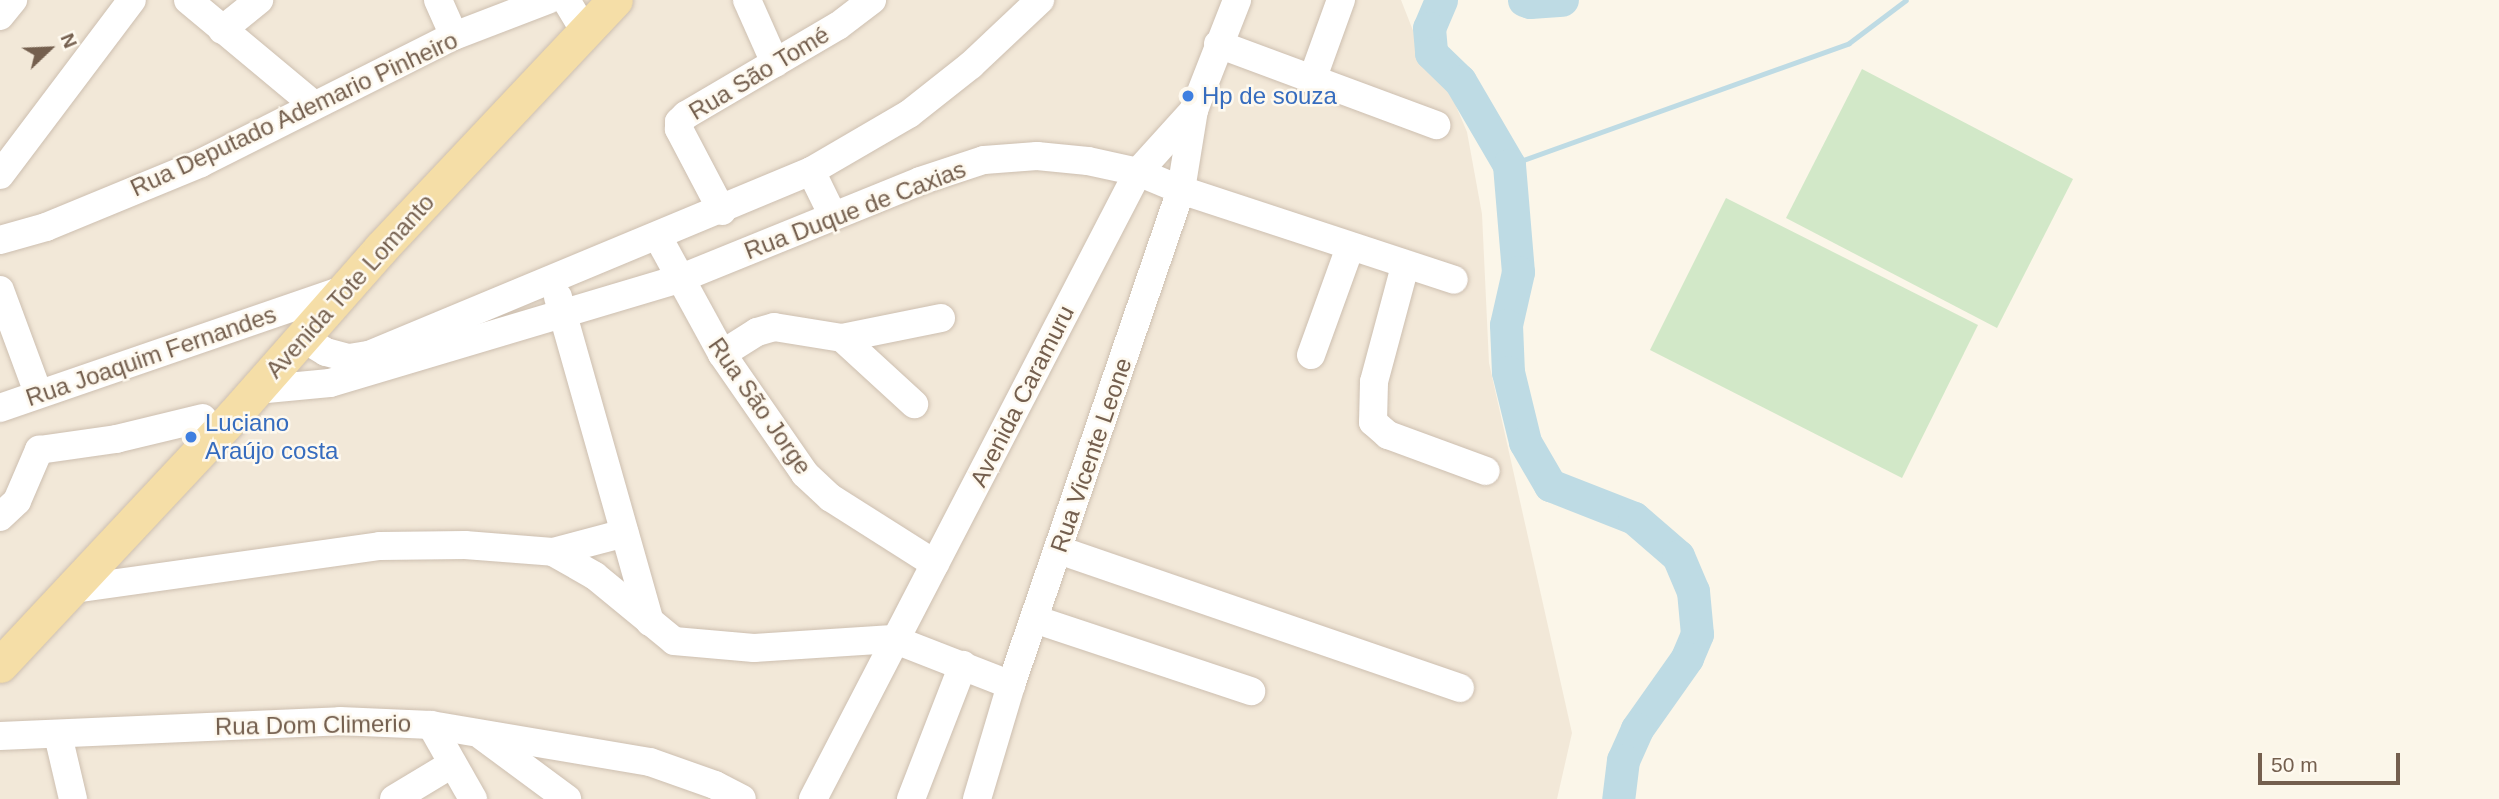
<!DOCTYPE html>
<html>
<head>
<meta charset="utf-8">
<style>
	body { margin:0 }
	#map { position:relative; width:2499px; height:799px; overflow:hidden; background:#fbf6e9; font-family:Helvetica,sans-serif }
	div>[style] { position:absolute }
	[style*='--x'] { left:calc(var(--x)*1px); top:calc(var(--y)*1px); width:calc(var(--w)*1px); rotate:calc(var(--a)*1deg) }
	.residential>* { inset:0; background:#f2e8d8 }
	.green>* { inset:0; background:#d2e8c8 }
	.stream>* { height:5px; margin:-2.5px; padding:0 2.5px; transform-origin:2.5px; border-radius:2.5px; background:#bedbe4 }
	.river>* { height:33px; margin:-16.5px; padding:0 16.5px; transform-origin:16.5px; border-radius:16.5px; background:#bedbe4 }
	.roads { filter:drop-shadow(0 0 2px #cdbfb0) drop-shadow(0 0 2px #cdbfb0) }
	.minor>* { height:28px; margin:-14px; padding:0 14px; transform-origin:14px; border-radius:14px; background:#fff }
	.major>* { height:35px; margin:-17.5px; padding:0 17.5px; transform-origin:17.5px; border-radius:17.5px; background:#f5dea7 }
	.dots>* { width:19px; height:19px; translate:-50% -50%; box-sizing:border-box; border:4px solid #fef9ef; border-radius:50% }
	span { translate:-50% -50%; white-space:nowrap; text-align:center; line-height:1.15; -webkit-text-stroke:5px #fef9ef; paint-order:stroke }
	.street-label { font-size:24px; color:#745f4e }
	.shop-label { font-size:24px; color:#366cbe }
	.left { translate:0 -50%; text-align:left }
	.north { position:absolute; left:14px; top:14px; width:70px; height:70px; -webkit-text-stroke:5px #fef9ef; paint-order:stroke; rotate:67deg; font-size:19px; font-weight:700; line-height:28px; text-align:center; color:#745f4e }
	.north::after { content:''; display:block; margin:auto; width:24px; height:32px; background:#745f4e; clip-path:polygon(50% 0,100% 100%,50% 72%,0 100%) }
	.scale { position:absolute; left:2258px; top:753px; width:142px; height:32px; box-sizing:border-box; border:4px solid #745f4e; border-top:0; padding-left:9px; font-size:21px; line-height:24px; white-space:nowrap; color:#745f4e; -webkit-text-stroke:5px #fef9ef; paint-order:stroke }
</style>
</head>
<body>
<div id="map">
	<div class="residential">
		<i style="clip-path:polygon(0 0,1401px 0,1421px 51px,1445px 80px,1467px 132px,1482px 214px,1489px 363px,1572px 733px,1557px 799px,0 799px)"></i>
	</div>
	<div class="green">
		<i style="clip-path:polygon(1862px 69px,2073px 179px,1997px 328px,1786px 218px)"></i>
		<i style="clip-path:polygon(1726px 198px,1978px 325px,1902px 478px,1650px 350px)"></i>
	</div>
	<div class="stream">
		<i style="--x:1509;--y:165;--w:361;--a:-19.7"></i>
		<i style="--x:1849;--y:43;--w:71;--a:-37"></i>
	</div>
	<div class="river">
		<i style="--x:1441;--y:0;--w:30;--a:113"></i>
		<i style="--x:1429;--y:28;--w:25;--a:85"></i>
		<i style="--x:1431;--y:53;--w:40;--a:44"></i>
		<i style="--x:1460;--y:81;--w:97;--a:59.7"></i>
		<i style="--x:1509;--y:165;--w:107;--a:85.2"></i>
		<i style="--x:1518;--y:272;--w:54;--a:102.8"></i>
		<i style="--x:1506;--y:325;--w:47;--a:87.6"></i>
		<i style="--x:1508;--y:372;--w:72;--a:76.3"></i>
		<i style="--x:1525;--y:442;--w:50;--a:59.8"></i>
		<i style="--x:1550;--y:485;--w:90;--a:21.4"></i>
		<i style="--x:1634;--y:518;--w:58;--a:40.8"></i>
		<i style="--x:1678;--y:556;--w:38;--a:67"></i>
		<i style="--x:1693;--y:591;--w:43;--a:84.7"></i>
		<i style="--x:1697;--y:634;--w:26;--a:113"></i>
		<i style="--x:1687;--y:658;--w:87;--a:125.2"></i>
		<i style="--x:1637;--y:729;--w:34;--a:114"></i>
		<i style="--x:1623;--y:760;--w:39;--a:97"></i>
		<i style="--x:1524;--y:0;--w:6;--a:18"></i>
		<i style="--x:1530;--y:2;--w:32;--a:-4"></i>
	</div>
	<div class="roads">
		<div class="minor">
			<i style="--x:188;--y:0;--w:164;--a:39.8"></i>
			<i style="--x:438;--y:0;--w:39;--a:66"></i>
			<i style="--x:566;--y:0;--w:37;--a:59"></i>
			<i style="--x:747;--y:0;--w:69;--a:66"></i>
			<i style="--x:0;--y:16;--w:21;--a:-51"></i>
			<i style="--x:222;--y:30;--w:48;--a:-39"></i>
			<i style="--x:1218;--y:44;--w:233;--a:20.4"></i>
			<i style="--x:1312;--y:80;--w:85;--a:-70.1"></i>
			<i style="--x:811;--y:171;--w:50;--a:63.9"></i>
			<i style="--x:0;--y:175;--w:219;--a:-53"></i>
			<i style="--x:722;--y:211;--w:93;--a:-117.7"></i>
			<i style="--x:679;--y:129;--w:7;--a:-90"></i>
			<i style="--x:679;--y:122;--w:10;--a:-45"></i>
			<i style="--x:686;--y:115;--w:176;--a:-30.4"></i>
			<i style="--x:838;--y:26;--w:43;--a:-37.4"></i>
			<i style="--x:658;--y:237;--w:133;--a:61.3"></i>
			<i style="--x:722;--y:354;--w:146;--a:55.3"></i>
			<i style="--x:805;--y:474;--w:35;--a:43"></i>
			<i style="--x:831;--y:498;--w:123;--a:32.4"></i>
			<i style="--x:0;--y:240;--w:48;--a:-15.8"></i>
			<i style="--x:46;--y:227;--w:168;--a:-22.4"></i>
			<i style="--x:201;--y:163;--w:283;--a:-26.7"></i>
			<i style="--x:454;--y:36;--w:101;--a:-21"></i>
			<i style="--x:1405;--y:266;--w:120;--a:105"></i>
			<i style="--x:1374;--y:382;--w:40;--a:91.4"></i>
			<i style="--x:1373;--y:422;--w:20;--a:41"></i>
			<i style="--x:1388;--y:435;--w:104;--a:20.2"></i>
			<i style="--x:0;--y:290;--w:110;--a:69.7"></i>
			<i style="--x:558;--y:297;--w:338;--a:74.2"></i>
			<i style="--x:301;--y:337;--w:29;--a:31"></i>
			<i style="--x:326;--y:352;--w:24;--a:15"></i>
			<i style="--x:349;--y:358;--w:20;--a:-9"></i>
			<i style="--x:369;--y:355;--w:479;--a:-22.6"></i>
			<i style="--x:811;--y:171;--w:113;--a:-30.2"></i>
			<i style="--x:909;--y:114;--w:79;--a:-38.3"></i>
			<i style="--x:971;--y:65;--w:95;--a:-43.3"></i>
			<i style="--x:842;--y:338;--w:98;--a:42.5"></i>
			<i style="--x:722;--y:354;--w:41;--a:-32.2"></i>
			<i style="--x:757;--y:332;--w:18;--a:-16"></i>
			<i style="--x:774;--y:327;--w:69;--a:9.2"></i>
			<i style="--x:842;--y:338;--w:101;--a:-11.4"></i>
			<i style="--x:1311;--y:355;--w:115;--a:-70.1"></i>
			<i style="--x:256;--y:390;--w:74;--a:-5.4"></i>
			<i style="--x:330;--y:383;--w:364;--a:-16.6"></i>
			<i style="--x:679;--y:279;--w:260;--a:-22.1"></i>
			<i style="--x:920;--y:181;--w:67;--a:-18.2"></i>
			<i style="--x:984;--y:160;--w:53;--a:-4.3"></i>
			<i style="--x:1037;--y:156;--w:51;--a:5.6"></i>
			<i style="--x:1088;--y:161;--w:51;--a:12.4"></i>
			<i style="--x:1138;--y:172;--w:47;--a:22.7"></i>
			<i style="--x:1181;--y:190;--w:287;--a:18.2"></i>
			<i style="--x:0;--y:408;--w:363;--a:-19"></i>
			<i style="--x:0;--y:517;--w:23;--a:-43"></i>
			<i style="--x:17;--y:501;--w:56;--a:-66.7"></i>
			<i style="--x:39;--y:450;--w:78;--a:-8.1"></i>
			<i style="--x:116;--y:439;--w:89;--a:-13.6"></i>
			<i style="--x:1059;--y:550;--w:424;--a:19"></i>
			<i style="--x:553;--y:552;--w:74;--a:-14.8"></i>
			<i style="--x:74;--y:589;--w:309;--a:-8"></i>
			<i style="--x:380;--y:546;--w:85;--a:-0.7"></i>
			<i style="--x:465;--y:545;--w:88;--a:4.5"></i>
			<i style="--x:553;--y:552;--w:48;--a:29.7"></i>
			<i style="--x:595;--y:576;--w:102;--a:39.4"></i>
			<i style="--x:674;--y:641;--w:80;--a:5"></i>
			<i style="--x:754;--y:648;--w:139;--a:-3.7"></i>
			<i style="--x:893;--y:639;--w:127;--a:21.3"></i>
			<i style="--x:1034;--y:619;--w:229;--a:18.4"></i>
			<i style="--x:431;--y:725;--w:85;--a:60.4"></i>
			<i style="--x:58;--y:735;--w:66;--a:76.8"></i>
			<i style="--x:0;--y:736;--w:340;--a:-2.5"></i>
			<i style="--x:340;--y:721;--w:91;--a:2.5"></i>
			<i style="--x:431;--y:725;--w:222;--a:9.6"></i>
			<i style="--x:650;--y:762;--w:69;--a:19.5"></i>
			<i style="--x:715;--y:785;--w:30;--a:27"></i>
			<i style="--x:482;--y:736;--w:106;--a:36.5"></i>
			<i style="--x:394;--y:799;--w:68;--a:-31.1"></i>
			<i style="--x:813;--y:799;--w:706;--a:-62.6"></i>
			<i style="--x:1138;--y:172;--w:84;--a:-47.9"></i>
			<i style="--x:1194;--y:110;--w:118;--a:-68.6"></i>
			<i style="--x:911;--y:799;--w:144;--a:-68.8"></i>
			<i style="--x:977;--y:799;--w:119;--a:-73.4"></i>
			<i style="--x:1011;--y:685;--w:523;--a:-71.05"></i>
			<i style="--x:1181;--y:190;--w:81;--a:-80.8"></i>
		</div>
		<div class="major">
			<i style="--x:0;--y:665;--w:341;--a:-46.9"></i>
			<i style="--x:233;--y:416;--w:224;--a:-48.6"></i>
			<i style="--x:381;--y:248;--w:341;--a:-46.7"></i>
		</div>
	</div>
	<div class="dots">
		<i style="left:1188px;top:96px;background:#3f7fe0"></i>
		<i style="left:191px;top:437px;background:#3f7fe0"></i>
	</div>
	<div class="street-label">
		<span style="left:759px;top:73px;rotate:-31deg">Rua São Tomé</span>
		<span style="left:294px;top:114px;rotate:-25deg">Rua Deputado Ademario Pinheiro</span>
		<span style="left:855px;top:210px;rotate:-21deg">Rua Duque de Caxias</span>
		<span style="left:350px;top:286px;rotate:-48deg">Avenida Tote Lomanto</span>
		<span style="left:151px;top:356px;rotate:-19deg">Rua Joaquim Fernandes</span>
		<span style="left:1022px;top:396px;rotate:-63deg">Avenida Caramuru</span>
		<span style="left:760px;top:406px;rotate:55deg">Rua São Jorge</span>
		<span style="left:1091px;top:455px;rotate:-71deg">Rua Vicente Leone</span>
		<span style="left:313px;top:725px;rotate:-1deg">Rua Dom Climerio</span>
	</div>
	<div class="shop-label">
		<span class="left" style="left:1202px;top:96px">Hp de souza</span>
		<span class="left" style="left:205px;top:437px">Luciano<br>Araújo costa</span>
	</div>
	<div class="north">N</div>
	<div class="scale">50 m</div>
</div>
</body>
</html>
